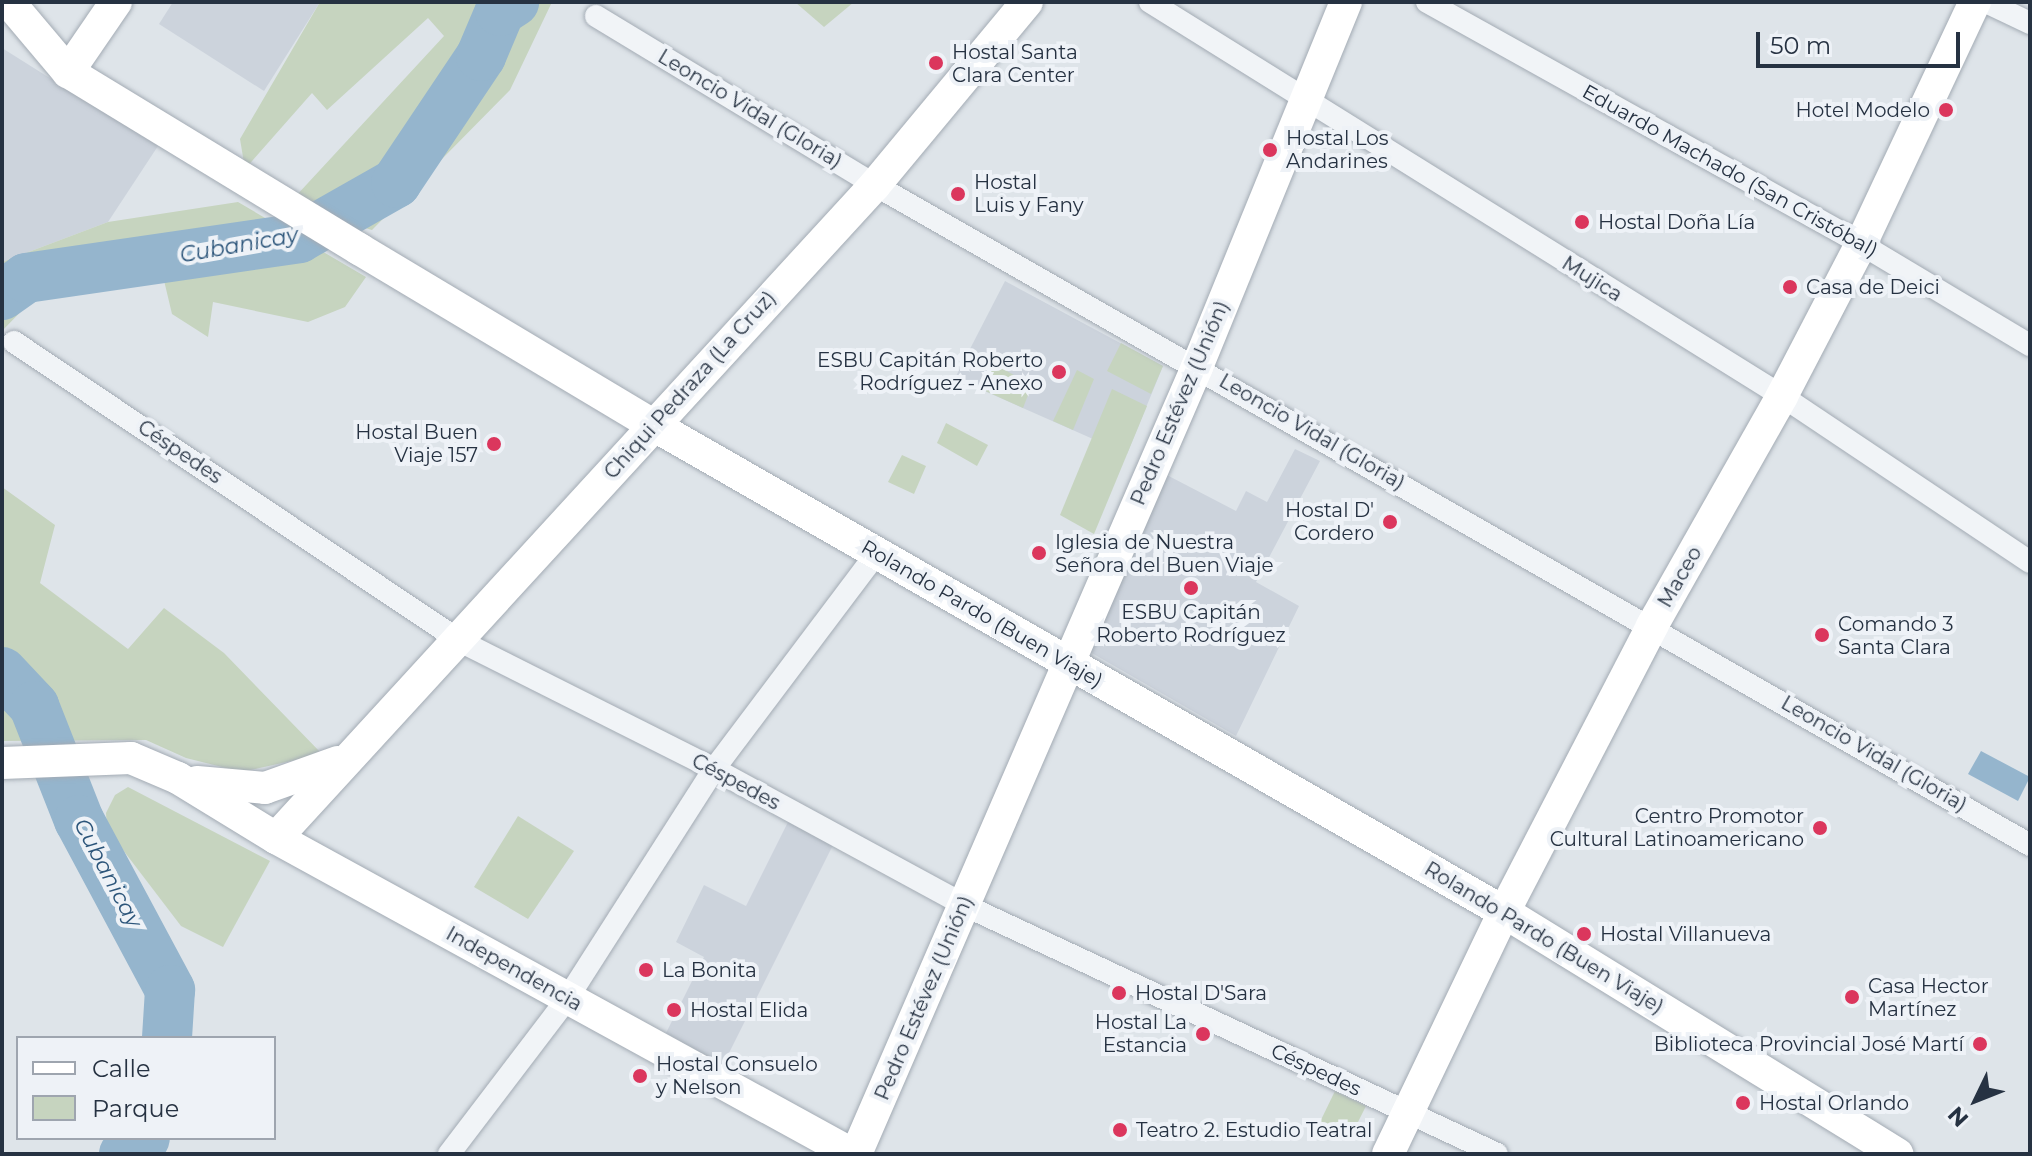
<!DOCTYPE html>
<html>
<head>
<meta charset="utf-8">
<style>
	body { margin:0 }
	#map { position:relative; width:2032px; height:1156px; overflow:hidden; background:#dee4e9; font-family:Montserrat,sans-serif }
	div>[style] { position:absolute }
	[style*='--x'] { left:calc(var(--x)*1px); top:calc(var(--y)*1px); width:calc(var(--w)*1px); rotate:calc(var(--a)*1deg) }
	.built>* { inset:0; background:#ccd3dc }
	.green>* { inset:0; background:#c6d4bf }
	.water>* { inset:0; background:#95b5cd }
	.river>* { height:50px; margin:-25px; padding:0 25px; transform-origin:25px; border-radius:25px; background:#95b5cd }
	.roads { filter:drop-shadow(0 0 2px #a3abb4) drop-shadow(0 0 2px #a3abb4) }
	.street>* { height:22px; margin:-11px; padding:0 11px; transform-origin:11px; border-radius:11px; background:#f1f4f7 }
	.secondary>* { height:32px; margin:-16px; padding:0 16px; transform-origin:16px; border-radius:16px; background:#fff }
	.dots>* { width:22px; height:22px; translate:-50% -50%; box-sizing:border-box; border:4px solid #eef2f7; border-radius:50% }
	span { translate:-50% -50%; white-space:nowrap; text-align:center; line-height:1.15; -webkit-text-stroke:8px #eef2f7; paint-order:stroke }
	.poi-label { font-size:20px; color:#263242 }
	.left { translate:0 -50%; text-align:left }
	.right { translate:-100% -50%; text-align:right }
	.street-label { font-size:20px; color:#263242 }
	.water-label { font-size:22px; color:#2c557a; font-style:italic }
	.frame { position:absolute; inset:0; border:4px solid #263242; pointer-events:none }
	.legend { position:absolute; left:16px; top:1036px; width:260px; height:104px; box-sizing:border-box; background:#eef2f7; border:2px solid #9ea5af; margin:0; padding:10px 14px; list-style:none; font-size:24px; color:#263242 }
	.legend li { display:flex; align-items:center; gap:16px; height:40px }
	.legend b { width:40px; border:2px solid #9ea5af }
	.north { position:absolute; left:1936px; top:1060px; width:80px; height:80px; -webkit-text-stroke:6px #eef2f7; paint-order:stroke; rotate:227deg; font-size:22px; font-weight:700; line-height:32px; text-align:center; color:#263242 }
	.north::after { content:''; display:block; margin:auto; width:28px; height:36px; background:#263242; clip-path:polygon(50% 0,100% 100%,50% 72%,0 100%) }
	.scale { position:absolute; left:1756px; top:32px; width:204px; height:36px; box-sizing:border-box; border:4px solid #263242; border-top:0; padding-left:10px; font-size:24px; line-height:28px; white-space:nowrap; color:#263242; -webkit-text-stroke:6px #eef2f7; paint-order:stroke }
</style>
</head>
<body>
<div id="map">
	<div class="built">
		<i style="clip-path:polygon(173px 2px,320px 2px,264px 91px,159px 24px)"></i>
		<i style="clip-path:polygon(2px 48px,158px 146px,108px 222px,2px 262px)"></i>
		<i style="clip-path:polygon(1005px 281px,1163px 366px,1127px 454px,955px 378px)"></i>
		<i style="clip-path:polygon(1295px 449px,1320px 461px,1256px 582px,1299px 606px,1236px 736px,1090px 652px,1163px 473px,1236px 511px,1246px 491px,1267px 502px)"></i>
		<i style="clip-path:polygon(788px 822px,833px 845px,723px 1065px,666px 1033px,704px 957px,676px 942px,704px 885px,746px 906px)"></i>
	</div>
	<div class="green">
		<i style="clip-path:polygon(320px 2px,552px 2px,510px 90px,372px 230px,332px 219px,295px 197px,444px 36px,428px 18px,327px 110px,312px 93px,245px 169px,240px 139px)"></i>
		<i style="clip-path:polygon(795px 2px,854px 2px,824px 27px)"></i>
		<i style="clip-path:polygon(238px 202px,366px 277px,345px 307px,308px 322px,213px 302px,208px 337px,172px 314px,162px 272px,34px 298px,2px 331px,2px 262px,108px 222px)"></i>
		<i style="clip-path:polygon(1121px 343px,1163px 366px,1151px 394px,1107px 371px)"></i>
		<i style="clip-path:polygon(994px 364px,1032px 385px,1023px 408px,981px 389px)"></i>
		<i style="clip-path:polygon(1077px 370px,1094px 379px,1073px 430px,1053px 421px)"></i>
		<i style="clip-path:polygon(1112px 389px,1147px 406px,1094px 534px,1060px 515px)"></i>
		<i style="clip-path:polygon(946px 423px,988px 445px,977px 466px,937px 443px)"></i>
		<i style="clip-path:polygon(902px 455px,926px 466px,914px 494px,888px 482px)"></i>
		<i style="clip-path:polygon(2px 487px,55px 525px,40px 583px,128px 649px,164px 608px,224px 653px,322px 754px,242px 772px,186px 758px,146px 740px,2px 741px)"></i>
		<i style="clip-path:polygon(128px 787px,270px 861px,223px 947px,181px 926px,107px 829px,106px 813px,115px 795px)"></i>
		<i style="clip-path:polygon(518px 816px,574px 851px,528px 919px,474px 887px)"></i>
		<i style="clip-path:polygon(1335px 1091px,1366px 1106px,1350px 1138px,1319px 1124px)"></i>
	</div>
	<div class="water">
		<i style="clip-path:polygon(1981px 751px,2030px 777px,2018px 801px,1968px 774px)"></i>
	</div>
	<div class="river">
		<i style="--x:2;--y:295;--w:29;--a:-35"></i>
		<i style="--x:26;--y:278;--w:276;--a:-8.3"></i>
		<i style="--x:299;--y:238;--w:112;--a:-29.6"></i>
		<i style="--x:396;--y:183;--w:153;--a:-56.2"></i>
		<i style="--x:481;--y:56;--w:49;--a:-67.1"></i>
		<i style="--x:500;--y:11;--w:17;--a:-33"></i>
		<i style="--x:2;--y:672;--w:47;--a:46.7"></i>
		<i style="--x:34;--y:706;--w:123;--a:68.5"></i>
		<i style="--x:79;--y:820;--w:193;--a:61.8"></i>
		<i style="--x:170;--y:990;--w:48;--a:93.6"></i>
		<i style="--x:124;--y:1154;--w:26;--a:-37"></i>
	</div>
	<div class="roads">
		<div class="street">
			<i style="--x:1150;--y:2;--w:745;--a:31.94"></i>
			<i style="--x:1782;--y:396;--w:298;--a:33.8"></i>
			<i style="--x:1427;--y:2;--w:497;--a:29.1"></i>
			<i style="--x:1861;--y:244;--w:197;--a:30.9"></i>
			<i style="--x:1986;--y:2;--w:49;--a:25.5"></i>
			<i style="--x:596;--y:16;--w:326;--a:31.2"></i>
			<i style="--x:875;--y:185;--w:1330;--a:29.74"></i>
			<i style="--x:14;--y:342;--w:537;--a:33.84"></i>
			<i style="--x:460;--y:641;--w:284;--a:26.7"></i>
			<i style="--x:714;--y:769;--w:285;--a:28.5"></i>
			<i style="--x:964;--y:905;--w:588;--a:25.04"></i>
			<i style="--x:449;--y:1154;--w:195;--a:-52.7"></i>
			<i style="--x:567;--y:999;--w:273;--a:-57.4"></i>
			<i style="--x:714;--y:769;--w:269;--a:-53"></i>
		</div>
		<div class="secondary">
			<i style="--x:9;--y:2;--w:92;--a:49.9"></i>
			<i style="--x:68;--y:72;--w:341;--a:31.3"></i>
			<i style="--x:359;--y:249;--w:343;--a:30.9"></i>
			<i style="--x:653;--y:425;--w:980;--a:29.78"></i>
			<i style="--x:1504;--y:912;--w:462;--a:31.6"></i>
			<i style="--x:68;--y:72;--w:85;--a:-55.6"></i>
			<i style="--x:2;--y:763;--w:129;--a:-2.2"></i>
			<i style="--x:131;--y:758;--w:51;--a:23.1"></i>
			<i style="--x:178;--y:778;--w:115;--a:31.5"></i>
			<i style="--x:276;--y:838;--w:657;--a:28.75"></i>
			<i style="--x:197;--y:782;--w:68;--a:5"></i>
			<i style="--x:265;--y:788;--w:77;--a:-19.6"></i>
			<i style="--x:276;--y:838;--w:886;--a:-47.47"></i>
			<i style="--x:875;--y:185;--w:238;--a:-50.3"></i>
			<i style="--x:856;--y:1154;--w:858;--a:-66.57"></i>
			<i style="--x:1197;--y:367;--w:394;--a:-67.8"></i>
			<i style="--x:1388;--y:1154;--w:268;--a:-64.4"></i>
			<i style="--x:1504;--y:912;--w:322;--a:-62.6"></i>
			<i style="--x:1652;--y:626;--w:264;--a:-60.5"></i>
			<i style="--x:1782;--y:396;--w:171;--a:-62.5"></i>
			<i style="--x:1861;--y:244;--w:268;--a:-64.8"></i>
		</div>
	</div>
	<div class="dots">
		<i style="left:936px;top:63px;background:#db365d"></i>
		<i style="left:1946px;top:110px;background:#db365d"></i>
		<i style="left:1270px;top:150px;background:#db365d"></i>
		<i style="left:958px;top:194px;background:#db365d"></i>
		<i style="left:1582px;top:222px;background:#db365d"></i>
		<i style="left:1790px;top:287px;background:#db365d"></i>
		<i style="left:1059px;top:372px;background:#db365d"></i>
		<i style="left:494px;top:444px;background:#db365d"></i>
		<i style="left:1390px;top:522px;background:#db365d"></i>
		<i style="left:1039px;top:553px;background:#db365d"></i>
		<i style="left:1191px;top:588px;background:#db365d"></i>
		<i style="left:1822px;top:635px;background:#db365d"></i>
		<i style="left:1820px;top:828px;background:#db365d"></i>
		<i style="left:1584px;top:934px;background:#db365d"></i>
		<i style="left:646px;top:970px;background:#db365d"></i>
		<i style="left:1119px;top:993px;background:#db365d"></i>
		<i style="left:1852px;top:997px;background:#db365d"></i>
		<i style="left:674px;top:1010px;background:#db365d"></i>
		<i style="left:1203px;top:1034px;background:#db365d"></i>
		<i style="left:1980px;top:1044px;background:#db365d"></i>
		<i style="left:640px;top:1076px;background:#db365d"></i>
		<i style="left:1743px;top:1103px;background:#db365d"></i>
		<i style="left:1120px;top:1130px;background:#db365d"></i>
	</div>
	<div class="poi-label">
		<span class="left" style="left:952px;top:64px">Hostal Santa<br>Clara Center</span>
		<span class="right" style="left:1930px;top:110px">Hotel Modelo</span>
		<span class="left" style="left:1286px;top:150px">Hostal Los<br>Andarines</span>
		<span class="left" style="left:974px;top:194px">Hostal<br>Luis y Fany</span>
		<span class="left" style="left:1598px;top:222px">Hostal Doña Lía</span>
		<span class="left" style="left:1806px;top:287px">Casa de Deici</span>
		<span class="right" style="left:1043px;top:372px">ESBU Capitán Roberto<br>Rodríguez - Anexo</span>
		<span class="right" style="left:478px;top:444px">Hostal Buen<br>Viaje 157</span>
		<span class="right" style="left:1374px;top:522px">Hostal D'<br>Cordero</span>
		<span class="left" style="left:1055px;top:554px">Iglesia de Nuestra<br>Señora del Buen Viaje</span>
		<span style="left:1191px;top:624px">ESBU Capitán<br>Roberto Rodríguez</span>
		<span class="left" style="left:1838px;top:636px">Comando 3<br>Santa Clara</span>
		<span class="right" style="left:1804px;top:828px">Centro Promotor<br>Cultural Latinoamericano</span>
		<span class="left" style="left:1600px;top:934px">Hostal Villanueva</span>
		<span class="left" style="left:662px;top:970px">La Bonita</span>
		<span class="left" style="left:1868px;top:998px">Casa Hector<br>Martínez</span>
		<span class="left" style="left:1135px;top:993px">Hostal D'Sara</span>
		<span class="left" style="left:690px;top:1010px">Hostal Elida</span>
		<span class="right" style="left:1187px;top:1034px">Hostal La<br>Estancia</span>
		<span class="right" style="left:1964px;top:1044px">Biblioteca Provincial José Martí</span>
		<span class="left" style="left:656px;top:1076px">Hostal Consuelo<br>y Nelson</span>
		<span class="left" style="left:1759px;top:1103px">Hostal Orlando</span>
		<span class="left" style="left:1136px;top:1130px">Teatro 2. Estudio Teatral</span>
	</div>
	<div class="street-label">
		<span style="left:750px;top:109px;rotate:31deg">Leoncio Vidal (Gloria)</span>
		<span style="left:1730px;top:171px;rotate:29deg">Eduardo Machado (San Cristóbal)</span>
		<span style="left:1592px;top:279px;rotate:32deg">Mujica</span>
		<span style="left:690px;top:385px;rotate:-48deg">Chiqui Pedraza (La Cruz)</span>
		<span style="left:1180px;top:403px;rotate:-67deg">Pedro Estévez (Unión)</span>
		<span style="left:1312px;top:432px;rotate:30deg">Leoncio Vidal (Gloria)</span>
		<span style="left:180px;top:452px;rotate:34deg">Céspedes</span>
		<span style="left:1680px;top:577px;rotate:-60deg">Maceo</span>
		<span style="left:982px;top:614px;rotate:30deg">Rolando Pardo (Buen Viaje)</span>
		<span style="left:1874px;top:754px;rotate:30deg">Leoncio Vidal (Gloria)</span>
		<span style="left:736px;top:782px;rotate:28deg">Céspedes</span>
		<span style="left:1544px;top:938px;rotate:31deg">Rolando Pardo (Buen Viaje)</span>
		<span style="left:514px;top:969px;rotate:29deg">Independencia</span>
		<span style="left:924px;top:998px;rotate:-67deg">Pedro Estévez (Unión)</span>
		<span style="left:1316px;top:1070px;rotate:25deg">Céspedes</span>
	</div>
	<div class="water-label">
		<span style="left:239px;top:245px;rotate:-10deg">Cubanicay</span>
		<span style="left:108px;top:873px;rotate:62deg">Cubanicay</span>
	</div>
	<div class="frame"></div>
	<ul class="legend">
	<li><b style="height:10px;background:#fff"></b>Calle</li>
	<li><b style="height:22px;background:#c6d4bf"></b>Parque</li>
	</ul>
	<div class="north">N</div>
	<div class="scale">50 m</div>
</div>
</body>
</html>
